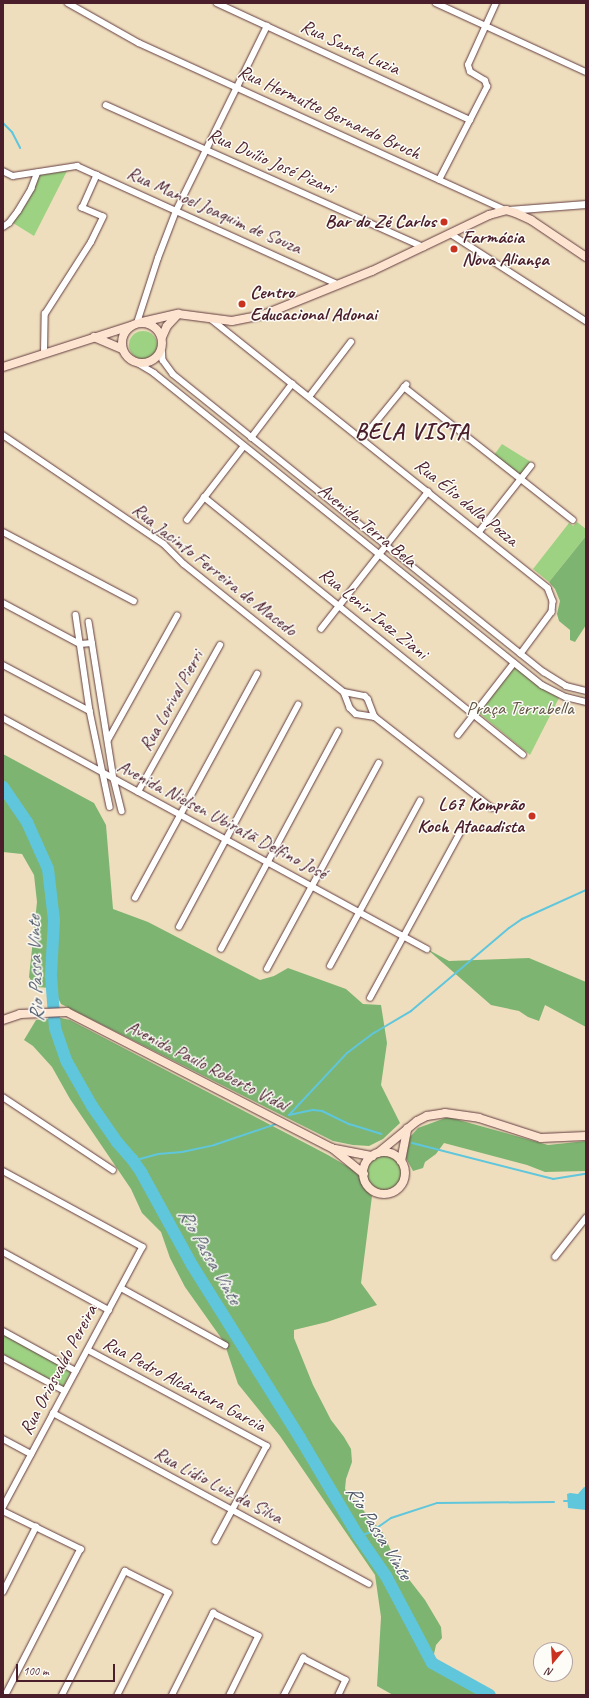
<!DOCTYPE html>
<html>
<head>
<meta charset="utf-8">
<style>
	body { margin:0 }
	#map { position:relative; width:589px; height:1698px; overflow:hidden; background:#efdebd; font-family:Caveat,sans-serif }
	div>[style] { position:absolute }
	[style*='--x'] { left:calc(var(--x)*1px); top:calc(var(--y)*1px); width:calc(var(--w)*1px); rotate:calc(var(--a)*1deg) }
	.green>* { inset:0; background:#9ed283 }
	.round { border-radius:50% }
	.forest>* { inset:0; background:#7eb471 }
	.water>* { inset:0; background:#5fc6dc }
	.stream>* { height:2px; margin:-1px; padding:0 1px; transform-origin:1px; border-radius:1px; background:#5fc6dc }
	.river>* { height:12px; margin:-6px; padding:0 6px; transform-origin:6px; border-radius:6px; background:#5fc6dc }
	.roads { filter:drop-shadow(0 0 1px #633c41) drop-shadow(0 0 1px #633c41) }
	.minor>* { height:5.5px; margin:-2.75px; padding:0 2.75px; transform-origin:2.75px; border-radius:2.75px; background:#fff }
	.tertiary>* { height:7px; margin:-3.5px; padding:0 3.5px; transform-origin:3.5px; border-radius:3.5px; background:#fff }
	.secondary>* { height:8px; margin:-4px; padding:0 4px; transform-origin:4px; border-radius:4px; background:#fde4d1 }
	.secondary>.ring { margin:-4px; padding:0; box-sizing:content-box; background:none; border:8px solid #fde4d1; border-radius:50% }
	.dots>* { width:11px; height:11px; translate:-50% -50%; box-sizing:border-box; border:2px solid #fdfcf7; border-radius:50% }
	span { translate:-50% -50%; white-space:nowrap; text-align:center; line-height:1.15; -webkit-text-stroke:3px #fdfcf7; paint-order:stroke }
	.street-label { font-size:19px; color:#4a1f2b }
	.poi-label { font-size:19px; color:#4a1f2b; font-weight:700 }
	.right { translate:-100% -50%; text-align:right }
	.left { translate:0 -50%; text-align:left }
	.park-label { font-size:19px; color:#635545 }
	.water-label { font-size:20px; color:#515969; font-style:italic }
	.district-label { font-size:23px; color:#4a1f2b; font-weight:700; letter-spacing:1px }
	.frame { position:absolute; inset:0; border:4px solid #4a1f2b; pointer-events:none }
	.north { position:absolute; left:533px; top:1642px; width:40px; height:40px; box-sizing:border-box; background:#fdfcf7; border:1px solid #b5a4a5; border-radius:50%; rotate:198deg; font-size:11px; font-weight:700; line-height:16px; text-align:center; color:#4a1f2b }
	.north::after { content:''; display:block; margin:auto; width:14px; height:18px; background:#c8321e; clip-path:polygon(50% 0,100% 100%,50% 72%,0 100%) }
	.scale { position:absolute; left:16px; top:1664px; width:99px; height:18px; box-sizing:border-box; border:2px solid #4a1f2b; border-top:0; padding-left:5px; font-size:12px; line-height:14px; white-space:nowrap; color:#4a1f2b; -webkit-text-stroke:3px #fdfcf7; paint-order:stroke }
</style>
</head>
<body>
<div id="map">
	<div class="green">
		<i style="clip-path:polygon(67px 171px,34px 236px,13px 223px,28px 201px,39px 175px)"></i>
		<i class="round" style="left:129px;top:331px;width:28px;height:28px"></i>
		<i style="clip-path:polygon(502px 444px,531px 462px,521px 476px,494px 455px)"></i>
		<i style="clip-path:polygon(577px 522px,586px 529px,586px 536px,549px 582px,533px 569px,569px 523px,573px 526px)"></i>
		<i style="clip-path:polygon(515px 667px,541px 688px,559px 698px,530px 755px,479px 713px)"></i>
		<i class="round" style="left:366px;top:1155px;width:36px;height:36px"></i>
		<i style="clip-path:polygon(3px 1334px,71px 1372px,63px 1387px,3px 1354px)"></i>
	</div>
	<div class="forest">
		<i style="clip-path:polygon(586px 536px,586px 625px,575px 642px,570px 640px,570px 630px,559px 621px,557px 614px,560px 601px,555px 589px,549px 582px)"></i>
		<i style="clip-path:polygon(3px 754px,94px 803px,106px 825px,113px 909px,148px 922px,260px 980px,274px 976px,288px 968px,346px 989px,363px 1004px,381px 1005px,387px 1043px,381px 1085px,400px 1123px,383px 1139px,369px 1146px,353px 1145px,333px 1141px,61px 1004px,53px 988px,35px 987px,29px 977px,37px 902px,34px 875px,22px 854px,3px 852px)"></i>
		<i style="clip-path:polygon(427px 949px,449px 961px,529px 958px,586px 982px,586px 1027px,545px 1005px,539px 1021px,528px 1017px,519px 1011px,491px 1005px)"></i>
		<i style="clip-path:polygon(61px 1018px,70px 1020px,328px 1155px,350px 1168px,360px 1177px,363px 1187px,372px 1196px,361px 1283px,377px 1305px,327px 1322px,294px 1330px,294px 1338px,313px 1385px,331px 1420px,344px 1437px,351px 1449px,352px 1462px,346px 1479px,345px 1489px,383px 1533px,397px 1564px,425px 1600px,441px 1627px,442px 1638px,436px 1645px,432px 1663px,497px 1695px,393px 1695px,377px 1686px,381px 1617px,375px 1575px,280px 1436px,238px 1384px,224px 1342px,185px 1287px,170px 1258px,161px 1232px,142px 1213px,131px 1189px,70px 1099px,52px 1067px,33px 1046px,24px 1040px,36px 1020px)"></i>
		<i style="clip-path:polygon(448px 1117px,548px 1145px,586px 1141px,586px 1171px,545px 1172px,527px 1165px,444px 1143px,436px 1154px,425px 1162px,423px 1168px,413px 1171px,406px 1158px,410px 1137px,418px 1128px)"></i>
	</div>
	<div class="water">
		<i style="clip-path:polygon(584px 1487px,586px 1488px,586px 1510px,568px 1508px,567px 1494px,570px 1493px,578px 1494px)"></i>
	</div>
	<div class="stream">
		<i style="--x:3;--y:123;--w:13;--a:45"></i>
		<i style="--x:12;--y:132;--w:18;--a:63"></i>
		<i style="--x:289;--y:1115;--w:85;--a:-46.9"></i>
		<i style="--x:347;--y:1053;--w:34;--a:-37"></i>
		<i style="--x:374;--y:1033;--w:43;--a:-30.7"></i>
		<i style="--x:411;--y:1011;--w:128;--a:-40.3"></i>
		<i style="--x:509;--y:928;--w:16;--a:-35"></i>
		<i style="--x:522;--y:919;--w:70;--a:-24.4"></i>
		<i style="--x:289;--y:1115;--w:25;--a:-12"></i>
		<i style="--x:313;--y:1110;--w:9;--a:6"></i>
		<i style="--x:322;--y:1111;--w:30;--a:26"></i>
		<i style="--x:349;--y:1124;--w:34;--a:17"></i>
		<i style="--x:412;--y:1143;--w:146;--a:14.3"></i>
		<i style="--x:553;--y:1179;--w:33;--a:-9"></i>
		<i style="--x:132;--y:1159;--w:4;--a:14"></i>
		<i style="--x:136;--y:1160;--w:23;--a:-15"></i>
		<i style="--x:158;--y:1154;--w:24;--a:-5"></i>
		<i style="--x:182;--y:1152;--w:33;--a:-12"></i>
		<i style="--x:214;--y:1145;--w:65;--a:-18.7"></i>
		<i style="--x:564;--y:1501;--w:5;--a:0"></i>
		<i style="--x:357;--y:1534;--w:5;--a:11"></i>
		<i style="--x:362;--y:1535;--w:9;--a:-18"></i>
		<i style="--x:371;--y:1532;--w:24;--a:-35"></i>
		<i style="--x:391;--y:1518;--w:48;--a:-18.1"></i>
		<i style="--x:437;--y:1503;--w:117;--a:-0.5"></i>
	</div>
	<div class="river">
		<i style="--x:3;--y:787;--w:42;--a:55.6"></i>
		<i style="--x:27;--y:822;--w:51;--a:65.9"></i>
		<i style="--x:48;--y:869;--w:51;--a:83.3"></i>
		<i style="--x:54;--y:920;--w:56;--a:93.1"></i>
		<i style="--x:51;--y:976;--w:52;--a:85.6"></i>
		<i style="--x:55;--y:1028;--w:36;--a:71"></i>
		<i style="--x:67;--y:1062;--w:51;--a:60.4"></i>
		<i style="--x:92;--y:1106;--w:44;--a:55.2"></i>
		<i style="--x:117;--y:1142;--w:23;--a:49"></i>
		<i style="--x:132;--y:1159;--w:16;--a:55"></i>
		<i style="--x:141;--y:1172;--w:106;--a:61.3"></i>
		<i style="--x:192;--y:1265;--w:204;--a:58"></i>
		<i style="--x:300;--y:1438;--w:112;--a:59.3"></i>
		<i style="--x:357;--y:1534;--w:51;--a:55.4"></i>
		<i style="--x:386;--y:1576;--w:98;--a:62.1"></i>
		<i style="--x:432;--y:1663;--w:66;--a:28.9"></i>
	</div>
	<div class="roads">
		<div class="minor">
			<i style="--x:68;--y:3;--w:81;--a:29.4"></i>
			<i style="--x:139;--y:43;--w:402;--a:24.5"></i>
			<i style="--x:217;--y:3;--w:279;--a:24.8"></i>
			<i style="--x:436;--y:3;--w:165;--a:24.7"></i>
			<i style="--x:106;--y:105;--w:348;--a:24.1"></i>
			<i style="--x:3;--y:171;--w:11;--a:27"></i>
			<i style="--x:13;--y:176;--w:65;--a:-8.9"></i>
			<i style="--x:77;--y:166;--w:286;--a:24.4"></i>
			<i style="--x:439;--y:180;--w:105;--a:-62.7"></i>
			<i style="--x:487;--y:87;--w:6;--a:-108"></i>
			<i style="--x:485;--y:81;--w:17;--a:-149"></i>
			<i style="--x:470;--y:72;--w:7;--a:-106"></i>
			<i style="--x:468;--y:65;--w:68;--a:-65.7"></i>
			<i style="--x:3;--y:227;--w:7;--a:-34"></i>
			<i style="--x:9;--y:223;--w:15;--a:-53"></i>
			<i style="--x:18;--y:211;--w:26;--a:-59"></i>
			<i style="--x:31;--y:189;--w:17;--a:-69"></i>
			<i style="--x:451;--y:234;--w:161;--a:32.8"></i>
			<i style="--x:211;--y:319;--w:431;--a:38.6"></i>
			<i style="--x:548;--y:588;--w:14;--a:69"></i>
			<i style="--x:553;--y:601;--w:11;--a:95"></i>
			<i style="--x:552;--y:612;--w:52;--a:126.4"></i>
			<i style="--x:137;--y:323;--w:68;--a:-72.1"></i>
			<i style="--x:158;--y:258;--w:50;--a:-69"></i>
			<i style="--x:176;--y:211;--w:206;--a:-63.8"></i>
			<i style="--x:162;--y:346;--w:14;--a:86"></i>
			<i style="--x:163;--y:360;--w:17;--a:54"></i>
			<i style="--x:173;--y:374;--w:476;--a:38.8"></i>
			<i style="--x:544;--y:672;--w:26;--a:32"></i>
			<i style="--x:566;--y:686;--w:21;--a:14"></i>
			<i style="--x:44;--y:353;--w:39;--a:-89"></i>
			<i style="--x:45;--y:314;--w:85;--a:-57.4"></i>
			<i style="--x:91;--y:242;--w:28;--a:-64"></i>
			<i style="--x:103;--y:217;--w:23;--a:-157"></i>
			<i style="--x:82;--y:208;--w:36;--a:-66"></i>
			<i style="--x:136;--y:362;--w:21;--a:31"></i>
			<i style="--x:154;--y:373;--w:498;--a:38.8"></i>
			<i style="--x:542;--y:685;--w:27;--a:27"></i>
			<i style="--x:566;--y:697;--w:21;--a:14"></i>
			<i style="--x:404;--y:387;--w:215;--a:38.2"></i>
			<i style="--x:309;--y:397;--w:69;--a:-52.6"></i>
			<i style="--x:3;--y:435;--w:194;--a:34.1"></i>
			<i style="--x:164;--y:544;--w:28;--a:45"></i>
			<i style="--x:184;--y:564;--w:205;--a:38.7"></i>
			<i style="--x:344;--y:692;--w:21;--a:11"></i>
			<i style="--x:365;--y:696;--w:4;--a:45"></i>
			<i style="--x:368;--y:699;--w:19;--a:69"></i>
			<i style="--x:375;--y:717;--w:148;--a:37.9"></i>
			<i style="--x:251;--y:438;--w:68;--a:-52.8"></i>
			<i style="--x:362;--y:439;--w:70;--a:-50.8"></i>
			<i style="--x:204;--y:497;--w:410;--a:38.9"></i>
			<i style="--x:187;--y:520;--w:93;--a:-52.4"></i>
			<i style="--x:3;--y:532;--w:148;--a:27.8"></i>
			<i style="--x:479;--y:532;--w:84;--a:-51.8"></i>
			<i style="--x:3;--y:603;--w:87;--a:28"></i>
			<i style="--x:80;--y:644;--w:12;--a:-5"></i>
			<i style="--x:76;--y:615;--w:97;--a:81.7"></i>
			<i style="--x:90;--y:711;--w:98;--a:78.2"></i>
			<i style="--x:89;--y:622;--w:159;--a:81"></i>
			<i style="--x:114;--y:779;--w:33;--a:76"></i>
			<i style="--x:321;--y:629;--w:174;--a:-52"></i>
			<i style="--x:3;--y:665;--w:98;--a:27.9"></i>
			<i style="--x:344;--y:692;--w:17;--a:69"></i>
			<i style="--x:350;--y:708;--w:8;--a:45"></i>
			<i style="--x:356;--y:714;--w:19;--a:9"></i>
			<i style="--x:3;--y:718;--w:483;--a:28.6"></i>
			<i style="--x:458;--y:735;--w:91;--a:-52.1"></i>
			<i style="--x:108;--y:740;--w:142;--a:-60.9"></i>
			<i style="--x:138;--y:792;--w:168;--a:-60.8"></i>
			<i style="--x:135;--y:898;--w:255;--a:-61.4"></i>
			<i style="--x:179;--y:927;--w:252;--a:-61.8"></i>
			<i style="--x:221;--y:949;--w:247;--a:-61.7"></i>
			<i style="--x:330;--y:966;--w:188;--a:-61.4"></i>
			<i style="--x:267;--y:969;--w:234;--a:-61.5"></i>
			<i style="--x:370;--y:998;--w:188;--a:-61.4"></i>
			<i style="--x:3;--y:1097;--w:132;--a:33.6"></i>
			<i style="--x:3;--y:1171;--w:159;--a:28.5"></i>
			<i style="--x:143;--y:1247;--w:296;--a:118.2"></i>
			<i style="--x:3;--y:1252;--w:121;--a:28.7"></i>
			<i style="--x:555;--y:1257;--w:50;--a:-51.5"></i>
			<i style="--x:121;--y:1288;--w:119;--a:28.7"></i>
			<i style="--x:3;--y:1331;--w:83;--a:28.7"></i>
			<i style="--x:88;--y:1350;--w:203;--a:28.2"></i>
			<i style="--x:267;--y:1446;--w:108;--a:118.2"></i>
			<i style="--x:3;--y:1358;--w:70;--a:28"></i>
			<i style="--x:53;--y:1413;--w:359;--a:28.4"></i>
			<i style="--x:3;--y:1439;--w:32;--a:28"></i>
			<i style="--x:3;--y:1511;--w:87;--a:26"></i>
			<i style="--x:81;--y:1549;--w:164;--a:117.2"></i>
			<i style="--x:3;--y:1592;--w:73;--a:-63.1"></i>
			<i style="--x:62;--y:1695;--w:139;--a:-63.1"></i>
			<i style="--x:125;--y:1571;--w:49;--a:26.6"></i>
			<i style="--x:169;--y:1593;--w:114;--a:116.6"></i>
			<i style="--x:172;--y:1695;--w:92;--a:-63.4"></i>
			<i style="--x:213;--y:1613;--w:51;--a:26.6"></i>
			<i style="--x:259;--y:1636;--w:66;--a:116.2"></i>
			<i style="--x:284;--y:1695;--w:42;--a:-62.8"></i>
			<i style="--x:303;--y:1658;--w:48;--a:27.1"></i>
			<i style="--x:346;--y:1680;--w:17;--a:115"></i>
		</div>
		<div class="tertiary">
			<i style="--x:508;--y:210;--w:78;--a:-4.4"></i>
		</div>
		<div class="secondary">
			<i style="--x:142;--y:322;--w:37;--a:-13"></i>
			<i style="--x:178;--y:314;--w:54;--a:7.4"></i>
			<i style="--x:232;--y:321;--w:32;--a:-11"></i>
			<i style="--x:263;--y:315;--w:118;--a:-22"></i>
			<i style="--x:372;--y:271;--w:130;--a:-25.6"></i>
			<i style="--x:489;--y:215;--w:18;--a:-16"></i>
			<i style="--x:506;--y:210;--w:10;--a:17"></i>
			<i style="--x:516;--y:213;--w:17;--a:25"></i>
			<i style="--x:531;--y:220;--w:66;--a:33.9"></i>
			<i class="ring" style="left:122px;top:323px;width:32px;height:32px"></i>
			<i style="--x:94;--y:337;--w:30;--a:23"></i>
			<i style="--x:162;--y:337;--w:12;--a:-66"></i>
			<i style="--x:167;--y:326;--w:16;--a:-47"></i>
			<i style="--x:3;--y:367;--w:134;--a:-17.8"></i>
			<i style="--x:3;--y:1020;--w:18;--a:-19"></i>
			<i style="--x:20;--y:1014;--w:47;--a:-2.4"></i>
			<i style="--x:67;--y:1012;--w:298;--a:27.2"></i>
			<i style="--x:332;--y:1148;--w:41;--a:39.1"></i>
			<i style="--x:335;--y:1149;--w:38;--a:11"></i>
			<i class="ring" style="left:363px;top:1152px;width:34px;height:34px"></i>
			<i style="--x:378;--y:1153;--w:50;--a:-39.4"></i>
			<i style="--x:417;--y:1121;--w:11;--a:-27"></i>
			<i style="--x:427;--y:1116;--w:18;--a:-9"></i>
			<i style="--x:445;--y:1113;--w:34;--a:8"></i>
			<i style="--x:479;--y:1118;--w:65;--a:17.9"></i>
			<i style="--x:541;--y:1138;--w:45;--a:-2.5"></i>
			<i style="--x:401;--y:1161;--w:33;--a:-79"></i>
		</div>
	</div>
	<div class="dots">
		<i style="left:444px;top:222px;background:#c8321e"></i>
		<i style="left:454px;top:249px;background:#c8321e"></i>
		<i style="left:242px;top:304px;background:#c8321e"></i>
		<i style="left:532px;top:816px;background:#c8321e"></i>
	</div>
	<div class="street-label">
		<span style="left:350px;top:48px;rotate:25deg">Rua Santa Luzia</span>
		<span style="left:329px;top:113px;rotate:25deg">Rua Hermutte Bernardo Bruch</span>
		<span style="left:271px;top:162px;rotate:24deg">Rua Duílio José Pizani</span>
		<span style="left:214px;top:211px;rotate:24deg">Rua Manoel Joaquim de Souza</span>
		<span style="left:466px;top:503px;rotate:39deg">Rua Élio dalla Pozza</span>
		<span style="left:367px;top:526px;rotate:39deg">Avenida Terra Bela</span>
		<span style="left:214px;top:570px;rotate:38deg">Rua Jacinto Ferreira de Macedo</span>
		<span style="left:373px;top:614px;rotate:39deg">Rua Lenir Inez Ziani</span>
		<span style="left:172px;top:701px;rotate:-61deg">Rua Lorival Pierri</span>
		<span style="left:222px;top:820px;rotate:28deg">Avenida Nielsen Ubiratã Delfino José</span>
		<span style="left:207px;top:1066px;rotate:27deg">Avenida Paulo Roberto Vidal</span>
		<span style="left:59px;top:1370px;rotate:-62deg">Rua Oriosvaldo Pereira</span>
		<span style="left:184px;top:1385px;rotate:28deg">Rua Pedro Alcântara Garcia</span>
		<span style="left:218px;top:1486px;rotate:28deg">Rua Lídio Luiz da Silva</span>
	</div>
	<div class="poi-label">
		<span class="right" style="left:436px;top:222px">Bar do Zé Carlos</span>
		<span class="left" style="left:462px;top:249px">Farmácia<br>Nova Aliança</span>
		<span class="left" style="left:250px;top:304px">Centro<br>Educacional Adonai</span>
		<span class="right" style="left:524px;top:816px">L67 Komprão<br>Koch Atacadista</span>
	</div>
	<div class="park-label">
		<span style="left:520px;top:709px">Praça Terrabella</span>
	</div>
	<div class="water-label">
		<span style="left:35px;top:969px;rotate:-92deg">Rio Passa Vinte</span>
		<span style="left:210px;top:1256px;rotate:60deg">Rio Passa Vinte</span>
		<span style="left:379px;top:1532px;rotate:58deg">Rio Passa Vinte</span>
	</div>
	<div class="district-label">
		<span style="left:412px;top:432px">BELA VISTA</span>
	</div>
	<div class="frame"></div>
	<div class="north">N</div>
	<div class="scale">100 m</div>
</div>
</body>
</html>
